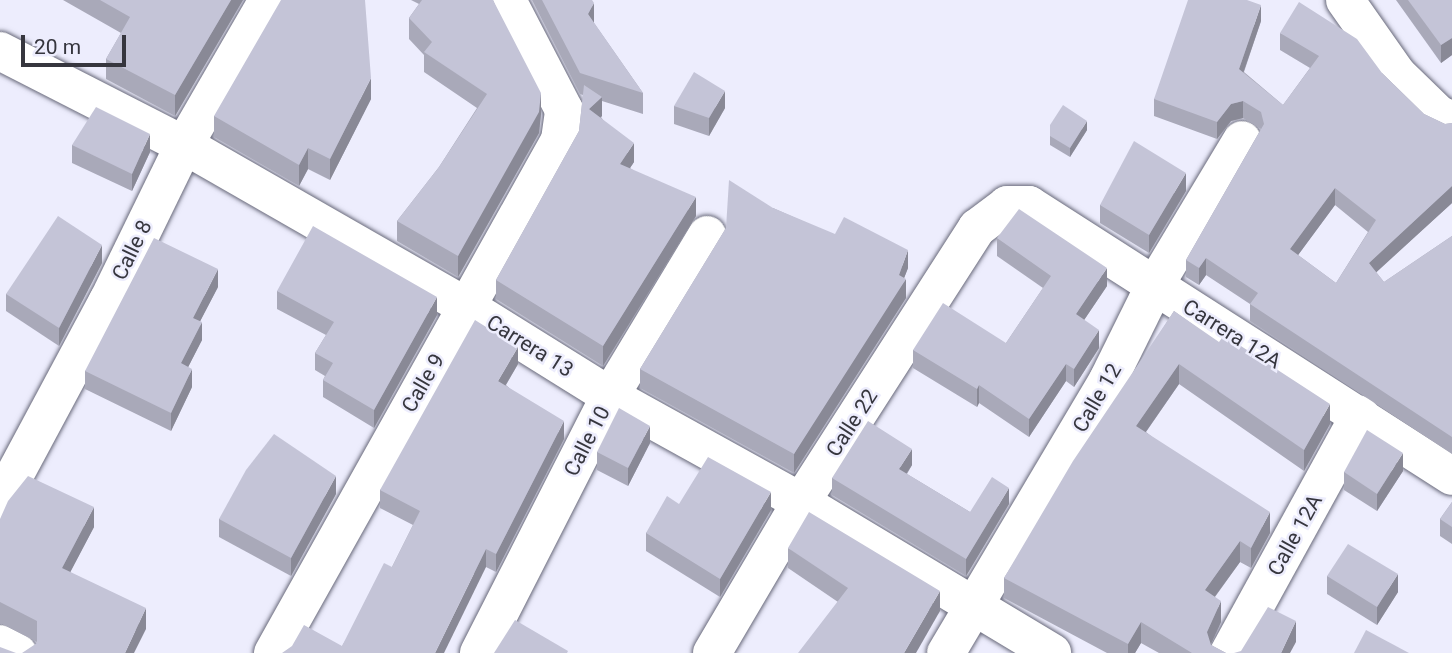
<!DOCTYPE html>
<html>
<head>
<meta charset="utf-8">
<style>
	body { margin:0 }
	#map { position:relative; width:1452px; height:653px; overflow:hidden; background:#ededfd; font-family:Roboto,sans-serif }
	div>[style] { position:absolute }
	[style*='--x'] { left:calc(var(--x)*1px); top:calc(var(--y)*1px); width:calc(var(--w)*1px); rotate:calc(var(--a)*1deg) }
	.roads { filter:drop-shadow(0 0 2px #68697a) drop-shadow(0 0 2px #68697a) }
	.minor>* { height:38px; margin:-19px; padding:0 19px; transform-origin:19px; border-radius:19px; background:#fff }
	.wall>* { inset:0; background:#a9a9b9 }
	.shaded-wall>* { inset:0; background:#898996 }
	.building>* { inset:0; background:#c4c4d7 }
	span { translate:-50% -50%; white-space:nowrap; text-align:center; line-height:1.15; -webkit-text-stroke:5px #ededfd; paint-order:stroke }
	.street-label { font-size:21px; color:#36363e }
	.scale { position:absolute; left:21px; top:35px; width:105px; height:32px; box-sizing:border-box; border:4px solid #36363e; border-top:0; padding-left:9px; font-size:21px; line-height:24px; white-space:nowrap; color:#36363e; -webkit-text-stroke:5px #ededfd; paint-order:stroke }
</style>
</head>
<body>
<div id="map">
	<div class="roads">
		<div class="minor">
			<i style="--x:1345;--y:0;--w:90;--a:54.9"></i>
			<i style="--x:1397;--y:74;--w:59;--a:44.3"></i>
			<i style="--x:1439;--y:115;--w:14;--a:21"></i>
			<i style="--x:0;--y:51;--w:207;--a:27.1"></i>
			<i style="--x:184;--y:145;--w:326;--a:29.8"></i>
			<i style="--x:467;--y:307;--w:168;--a:31.9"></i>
			<i style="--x:610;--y:396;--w:218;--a:29"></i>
			<i style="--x:801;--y:502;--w:293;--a:31"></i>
			<i style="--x:0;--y:502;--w:228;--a:-61.8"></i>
			<i style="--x:108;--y:301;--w:174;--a:-64"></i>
			<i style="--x:184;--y:145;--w:168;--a:-59.9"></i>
			<i style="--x:0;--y:644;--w:20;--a:27"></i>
			<i style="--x:273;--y:653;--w:588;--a:-60.77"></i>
			<i style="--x:560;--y:140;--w:30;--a:-82"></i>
			<i style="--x:564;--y:110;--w:124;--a:-117.4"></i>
			<i style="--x:479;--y:653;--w:288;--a:-63"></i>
			<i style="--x:610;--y:396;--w:188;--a:-58.9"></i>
			<i style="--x:712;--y:653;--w:175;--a:-59.5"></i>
			<i style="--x:801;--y:502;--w:326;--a:-57.3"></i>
			<i style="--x:977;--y:228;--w:38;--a:-37"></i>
			<i style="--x:1007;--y:205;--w:22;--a:0"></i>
			<i style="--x:1029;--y:205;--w:502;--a:32.65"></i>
			<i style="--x:946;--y:653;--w:320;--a:-59.3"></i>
			<i style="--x:1109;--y:378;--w:104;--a:-63.7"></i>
			<i style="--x:1155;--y:285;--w:169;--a:-59"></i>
			<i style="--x:1229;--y:653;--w:272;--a:-61.2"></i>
		</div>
	</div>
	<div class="wall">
		<i style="clip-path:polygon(63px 0,243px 0,175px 116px,106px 79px,106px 59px,121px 33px)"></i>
		<i style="clip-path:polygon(411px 0,493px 0,541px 114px,539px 133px,458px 277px,397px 241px,397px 221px,439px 167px,477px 108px,424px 72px,424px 55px,409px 39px,409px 18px,419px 4px)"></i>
		<i style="clip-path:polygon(532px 0,592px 0,594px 23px,643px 93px,643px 114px,602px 101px,602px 116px,601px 117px,634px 162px,630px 168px,696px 216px,603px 366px,496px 299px,496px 280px,579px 131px,583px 95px,580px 94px)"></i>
		<i style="clip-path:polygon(1396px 0,1452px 0,1452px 55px,1441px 63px)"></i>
		<i style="clip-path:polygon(evenodd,1261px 21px,1244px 72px,1283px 105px,1310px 68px,1280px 50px,1280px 33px,1382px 73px,1424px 114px,1445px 124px,1452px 123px,1452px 203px,1376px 272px,1384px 282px,1452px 236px,1452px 454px,1250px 321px,1250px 304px,1206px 275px,1199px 285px,1186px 277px,1186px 260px,1261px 129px,1243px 118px,1231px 121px,1217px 139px,1154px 116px,1154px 99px,1261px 21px,1335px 205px,1368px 232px,1336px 283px,1298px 255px,1335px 205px)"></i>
		<i style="clip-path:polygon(371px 99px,330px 180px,308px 169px,299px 186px,214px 137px,214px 116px)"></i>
		<i style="clip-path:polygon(674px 106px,725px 108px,709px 136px,674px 124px)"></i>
		<i style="clip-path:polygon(1050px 125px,1087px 130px,1070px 157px,1050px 145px)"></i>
		<i style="clip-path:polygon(72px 145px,150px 152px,132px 191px,72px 163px)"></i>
		<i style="clip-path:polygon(1186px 191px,1149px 253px,1100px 223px,1100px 205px)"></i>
		<i style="clip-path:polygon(773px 208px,908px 268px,904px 278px,906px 298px,794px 473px,640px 388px,640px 369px,726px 228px)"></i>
		<i style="clip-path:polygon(997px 238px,1107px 286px,1084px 320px,1099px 348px,1074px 387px,1066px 381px,1029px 437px,979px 403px,977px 407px,913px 368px,913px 350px,1006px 343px,1043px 288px,997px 256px)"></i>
		<i style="clip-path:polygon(102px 263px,59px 346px,6px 311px,6px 294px)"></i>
		<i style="clip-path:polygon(218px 287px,200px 321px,202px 340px,188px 367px,192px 387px,171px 431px,85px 389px,85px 371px)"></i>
		<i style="clip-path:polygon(277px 291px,437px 315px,374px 428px,323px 397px,323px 380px,325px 376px,315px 370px,315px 353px,326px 335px,277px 309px)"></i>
		<i style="clip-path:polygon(1174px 311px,1330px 424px,1304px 471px,1179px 384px,1146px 432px,1270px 533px,1251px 568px,1240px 562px,1215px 597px,1221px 622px,1211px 645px,1226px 653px,1159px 653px,1141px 643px,1135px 653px,1107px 653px,1004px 598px,1004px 578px)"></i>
		<i style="clip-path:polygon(518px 364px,506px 385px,564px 439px,496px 572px,486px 567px,342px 646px,392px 567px,413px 525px,380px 508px,380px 490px)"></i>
		<i style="clip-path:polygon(650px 443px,628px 486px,597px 470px,597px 452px)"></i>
		<i style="clip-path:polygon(912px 465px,907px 474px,970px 512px,1009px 504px,966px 576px,832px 495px,832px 478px)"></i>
		<i style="clip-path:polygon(1403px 471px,1377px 511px,1344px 490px,1344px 472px)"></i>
		<i style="clip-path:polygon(336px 494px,291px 576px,219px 537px,219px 519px)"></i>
		<i style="clip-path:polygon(1452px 502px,1452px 544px,1440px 536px,1440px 519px)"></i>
		<i style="clip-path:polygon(679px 504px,771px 510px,720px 597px,646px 551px,646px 533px)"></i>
		<i style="clip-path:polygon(0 519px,94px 527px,70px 572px,146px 629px,37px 644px,37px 642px,0 623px)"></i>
		<i style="clip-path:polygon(788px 548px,940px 611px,838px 602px,788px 568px)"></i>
		<i style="clip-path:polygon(1327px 576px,1398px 592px,1377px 625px,1327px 594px)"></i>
	</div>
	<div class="shaded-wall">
		<i style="clip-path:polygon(231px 0,243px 0,175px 116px,175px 95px)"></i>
		<i style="clip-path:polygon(594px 3px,594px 24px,588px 14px)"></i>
		<i style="clip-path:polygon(1261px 5px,1261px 21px,1239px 85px,1239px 69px)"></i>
		<i style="clip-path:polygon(1452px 38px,1452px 55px,1441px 63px,1441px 45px)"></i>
		<i style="clip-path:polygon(371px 78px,371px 99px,330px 180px,330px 159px)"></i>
		<i style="clip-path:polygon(725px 91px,725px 108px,709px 136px,709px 118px)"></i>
		<i style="clip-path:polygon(541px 93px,541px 114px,539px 133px,458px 277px,458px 256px)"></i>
		<i style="clip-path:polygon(602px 97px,602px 116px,589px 128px,589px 109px)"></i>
		<i style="clip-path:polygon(1243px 101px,1243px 118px,1231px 121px,1217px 139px,1217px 122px,1231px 104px)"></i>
		<i style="clip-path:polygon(1087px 121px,1087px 130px,1070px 157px,1070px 148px)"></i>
		<i style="clip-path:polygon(150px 134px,150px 152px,132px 191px,132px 174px)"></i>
		<i style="clip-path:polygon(634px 143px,634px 162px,620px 183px,620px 164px)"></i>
		<i style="clip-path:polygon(308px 148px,308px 169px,299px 186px,299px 165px)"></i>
		<i style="clip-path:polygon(1186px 173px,1186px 191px,1149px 253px,1149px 235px)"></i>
		<i style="clip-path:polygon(1452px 186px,1452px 203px,1369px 279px,1369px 263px)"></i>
		<i style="clip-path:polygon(1335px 188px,1335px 205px,1290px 266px,1290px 249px)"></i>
		<i style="clip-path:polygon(696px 197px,696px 216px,603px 366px,603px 346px)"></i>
		<i style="clip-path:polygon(102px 245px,102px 263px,59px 346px,59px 328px)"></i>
		<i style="clip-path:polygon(908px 250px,908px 268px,901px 286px,906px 279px,906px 298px,794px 473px,794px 454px,899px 275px)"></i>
		<i style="clip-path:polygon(1206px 258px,1206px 275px,1199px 285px,1199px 268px)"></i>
		<i style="clip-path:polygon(1107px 268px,1107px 286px,1076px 332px,1076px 314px)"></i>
		<i style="clip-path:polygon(218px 269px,218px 287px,193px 335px,193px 318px)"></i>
		<i style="clip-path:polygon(437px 297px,437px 315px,374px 428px,374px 410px)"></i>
		<i style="clip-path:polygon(202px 322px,202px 340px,181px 381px,181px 363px)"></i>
		<i style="clip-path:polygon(1099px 330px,1099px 348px,1074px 387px,1074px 369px)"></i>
		<i style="clip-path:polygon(518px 347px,518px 364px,498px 398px,498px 381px)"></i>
		<i style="clip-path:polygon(1066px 364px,1066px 381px,1029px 437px,1029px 419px)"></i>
		<i style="clip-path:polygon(1179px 364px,1179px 384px,1136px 446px,1136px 426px)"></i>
		<i style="clip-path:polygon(192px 369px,192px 387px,171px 431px,171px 413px)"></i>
		<i style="clip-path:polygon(979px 385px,979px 403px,977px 407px,977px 389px)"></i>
		<i style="clip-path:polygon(1330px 404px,1330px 424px,1304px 471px,1304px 450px)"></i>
		<i style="clip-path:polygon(564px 421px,564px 439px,496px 572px,496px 554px)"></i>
		<i style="clip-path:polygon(650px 426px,650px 443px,628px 486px,628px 468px)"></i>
		<i style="clip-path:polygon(912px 449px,912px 465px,899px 485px,899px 469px)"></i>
		<i style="clip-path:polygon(1403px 453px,1403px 471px,1377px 511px,1377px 494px)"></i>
		<i style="clip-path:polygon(336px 476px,336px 494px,291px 576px,291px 558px)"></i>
		<i style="clip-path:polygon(1009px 488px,1009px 504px,966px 576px,966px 559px)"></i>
		<i style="clip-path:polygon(771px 492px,771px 510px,720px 597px,720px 579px)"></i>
		<i style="clip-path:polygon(94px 507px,94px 527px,62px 588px,62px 568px)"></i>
		<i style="clip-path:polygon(1270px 512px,1270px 533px,1251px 568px,1251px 548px)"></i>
		<i style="clip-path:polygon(1240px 541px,1240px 562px,1205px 610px,1205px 590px)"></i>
		<i style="clip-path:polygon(486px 549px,486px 567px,444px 653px,435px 653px)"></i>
		<i style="clip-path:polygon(1398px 574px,1398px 592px,1377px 625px,1377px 607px)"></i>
		<i style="clip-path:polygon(940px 591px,940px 611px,916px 653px,904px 653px)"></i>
		<i style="clip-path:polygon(1221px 601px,1221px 622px,1207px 653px,1207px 632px)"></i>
		<i style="clip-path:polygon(146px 608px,146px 629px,134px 653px,125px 653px)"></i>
		<i style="clip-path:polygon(1296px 621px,1296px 642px,1290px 653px,1281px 653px)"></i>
		<i style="clip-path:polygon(1141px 622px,1141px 643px,1135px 653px,1128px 653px,1128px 644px)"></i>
	</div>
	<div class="building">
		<i style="clip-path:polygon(100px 0,231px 0,175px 95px,106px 59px,130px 17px)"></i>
		<i style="clip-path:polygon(281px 0,365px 0,371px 78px,330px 159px,308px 148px,299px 165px,214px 116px)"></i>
		<i style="clip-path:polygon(422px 0,493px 0,541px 93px,539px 112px,458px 256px,397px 221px,439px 167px,487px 94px,424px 52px,432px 42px,409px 18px)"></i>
		<i style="clip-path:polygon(542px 0,592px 0,594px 3px,588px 14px,643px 93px,580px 73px)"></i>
		<i style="clip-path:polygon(evenodd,1188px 0,1247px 0,1261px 5px,1239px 69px,1283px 105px,1319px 56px,1280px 33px,1299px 2px,1357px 39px,1382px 73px,1424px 114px,1445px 124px,1452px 123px,1452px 186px,1369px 263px,1384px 282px,1452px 236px,1452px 437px,1250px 304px,1258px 293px,1206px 258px,1199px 268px,1186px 260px,1264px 124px,1261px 112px,1243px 101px,1231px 104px,1217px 122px,1154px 99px,1188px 0,1335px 188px,1376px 220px,1336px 283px,1290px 249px,1335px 188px)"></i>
		<i style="clip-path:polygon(1408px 0,1452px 0,1452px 38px,1441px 45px)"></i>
		<i style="clip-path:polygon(694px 72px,725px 91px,709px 118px,674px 106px)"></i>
		<i style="clip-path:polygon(584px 85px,602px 97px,589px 109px,634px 143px,620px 164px,696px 197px,603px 346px,496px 280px,579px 131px)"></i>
		<i style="clip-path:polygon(1063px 105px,1087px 121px,1070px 148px,1050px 136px,1050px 125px)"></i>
		<i style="clip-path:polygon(96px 107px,150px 134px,132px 174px,72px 145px)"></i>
		<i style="clip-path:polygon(1134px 141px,1186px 173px,1149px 235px,1100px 205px)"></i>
		<i style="clip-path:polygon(729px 180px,773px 208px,835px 234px,844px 217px,908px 250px,899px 275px,906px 279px,794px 454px,640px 369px,726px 228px)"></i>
		<i style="clip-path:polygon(1019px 209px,1107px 268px,1076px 314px,1099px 330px,1074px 369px,1066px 364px,1029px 419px,979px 385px,977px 389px,913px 350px,943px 303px,1006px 343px,1051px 276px,997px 238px)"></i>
		<i style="clip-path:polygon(58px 216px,102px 245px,59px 328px,6px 294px)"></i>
		<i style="clip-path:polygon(313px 226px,437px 297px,374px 410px,323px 380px,333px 363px,315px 353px,334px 322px,277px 291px)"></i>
		<i style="clip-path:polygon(154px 238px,218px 269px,193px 318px,202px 322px,181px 363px,192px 369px,171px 413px,85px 371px)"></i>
		<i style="clip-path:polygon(1174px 311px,1219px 342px,1224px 335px,1330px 404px,1304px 450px,1179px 364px,1136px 426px,1270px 512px,1251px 548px,1240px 541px,1205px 590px,1221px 601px,1207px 632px,1211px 645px,1226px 653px,1192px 653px,1141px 622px,1128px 644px,1004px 578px,1073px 461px)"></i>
		<i style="clip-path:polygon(475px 320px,518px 347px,498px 381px,564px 421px,496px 554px,486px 549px,435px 653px,282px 653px,292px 646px,304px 625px,342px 646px,384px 563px,392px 567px,420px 511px,380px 490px)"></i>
		<i style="clip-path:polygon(619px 408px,650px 426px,628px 468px,597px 452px)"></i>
		<i style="clip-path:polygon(868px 421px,912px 449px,899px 469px,970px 512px,992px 477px,1009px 488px,966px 559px,832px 478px)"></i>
		<i style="clip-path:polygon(1367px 430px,1403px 453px,1377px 494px,1344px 472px)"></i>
		<i style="clip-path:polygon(274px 434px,336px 476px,291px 558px,219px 519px,246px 470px)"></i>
		<i style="clip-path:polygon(708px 457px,771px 492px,720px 579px,646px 533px,667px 496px,679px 504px)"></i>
		<i style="clip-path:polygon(28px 476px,94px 507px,62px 568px,146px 608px,125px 653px,22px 653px,37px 643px,37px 621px,0 602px,0 519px,8px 501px)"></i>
		<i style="clip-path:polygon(1452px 502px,1452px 527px,1440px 519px)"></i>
		<i style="clip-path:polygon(809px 512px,940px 591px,904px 653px,798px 653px,848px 588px,788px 548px)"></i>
		<i style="clip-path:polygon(1348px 544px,1398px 574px,1377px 607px,1327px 576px)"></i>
		<i style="clip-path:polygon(1268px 607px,1296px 621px,1281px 653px,1234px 653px,1241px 651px)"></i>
		<i style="clip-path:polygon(515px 620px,568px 651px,567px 653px,494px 653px)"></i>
		<i style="clip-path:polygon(1366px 630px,1409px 653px,1354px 653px)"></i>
		<i style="clip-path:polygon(0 647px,16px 653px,0 653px)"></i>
	</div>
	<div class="street-label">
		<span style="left:132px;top:250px;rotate:-64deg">Calle 8</span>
		<span style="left:1232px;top:334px;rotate:32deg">Carrera 12A</span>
		<span style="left:530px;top:346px;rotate:32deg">Carrera 13</span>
		<span style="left:423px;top:383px;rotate:-60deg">Calle 9</span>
		<span style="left:1097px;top:398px;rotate:-60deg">Calle 12</span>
		<span style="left:852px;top:423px;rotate:-57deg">Calle 22</span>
		<span style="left:587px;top:441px;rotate:-63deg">Calle 10</span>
		<span style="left:1295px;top:535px;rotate:-61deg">Calle 12A</span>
	</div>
	<div class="scale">20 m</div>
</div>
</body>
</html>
